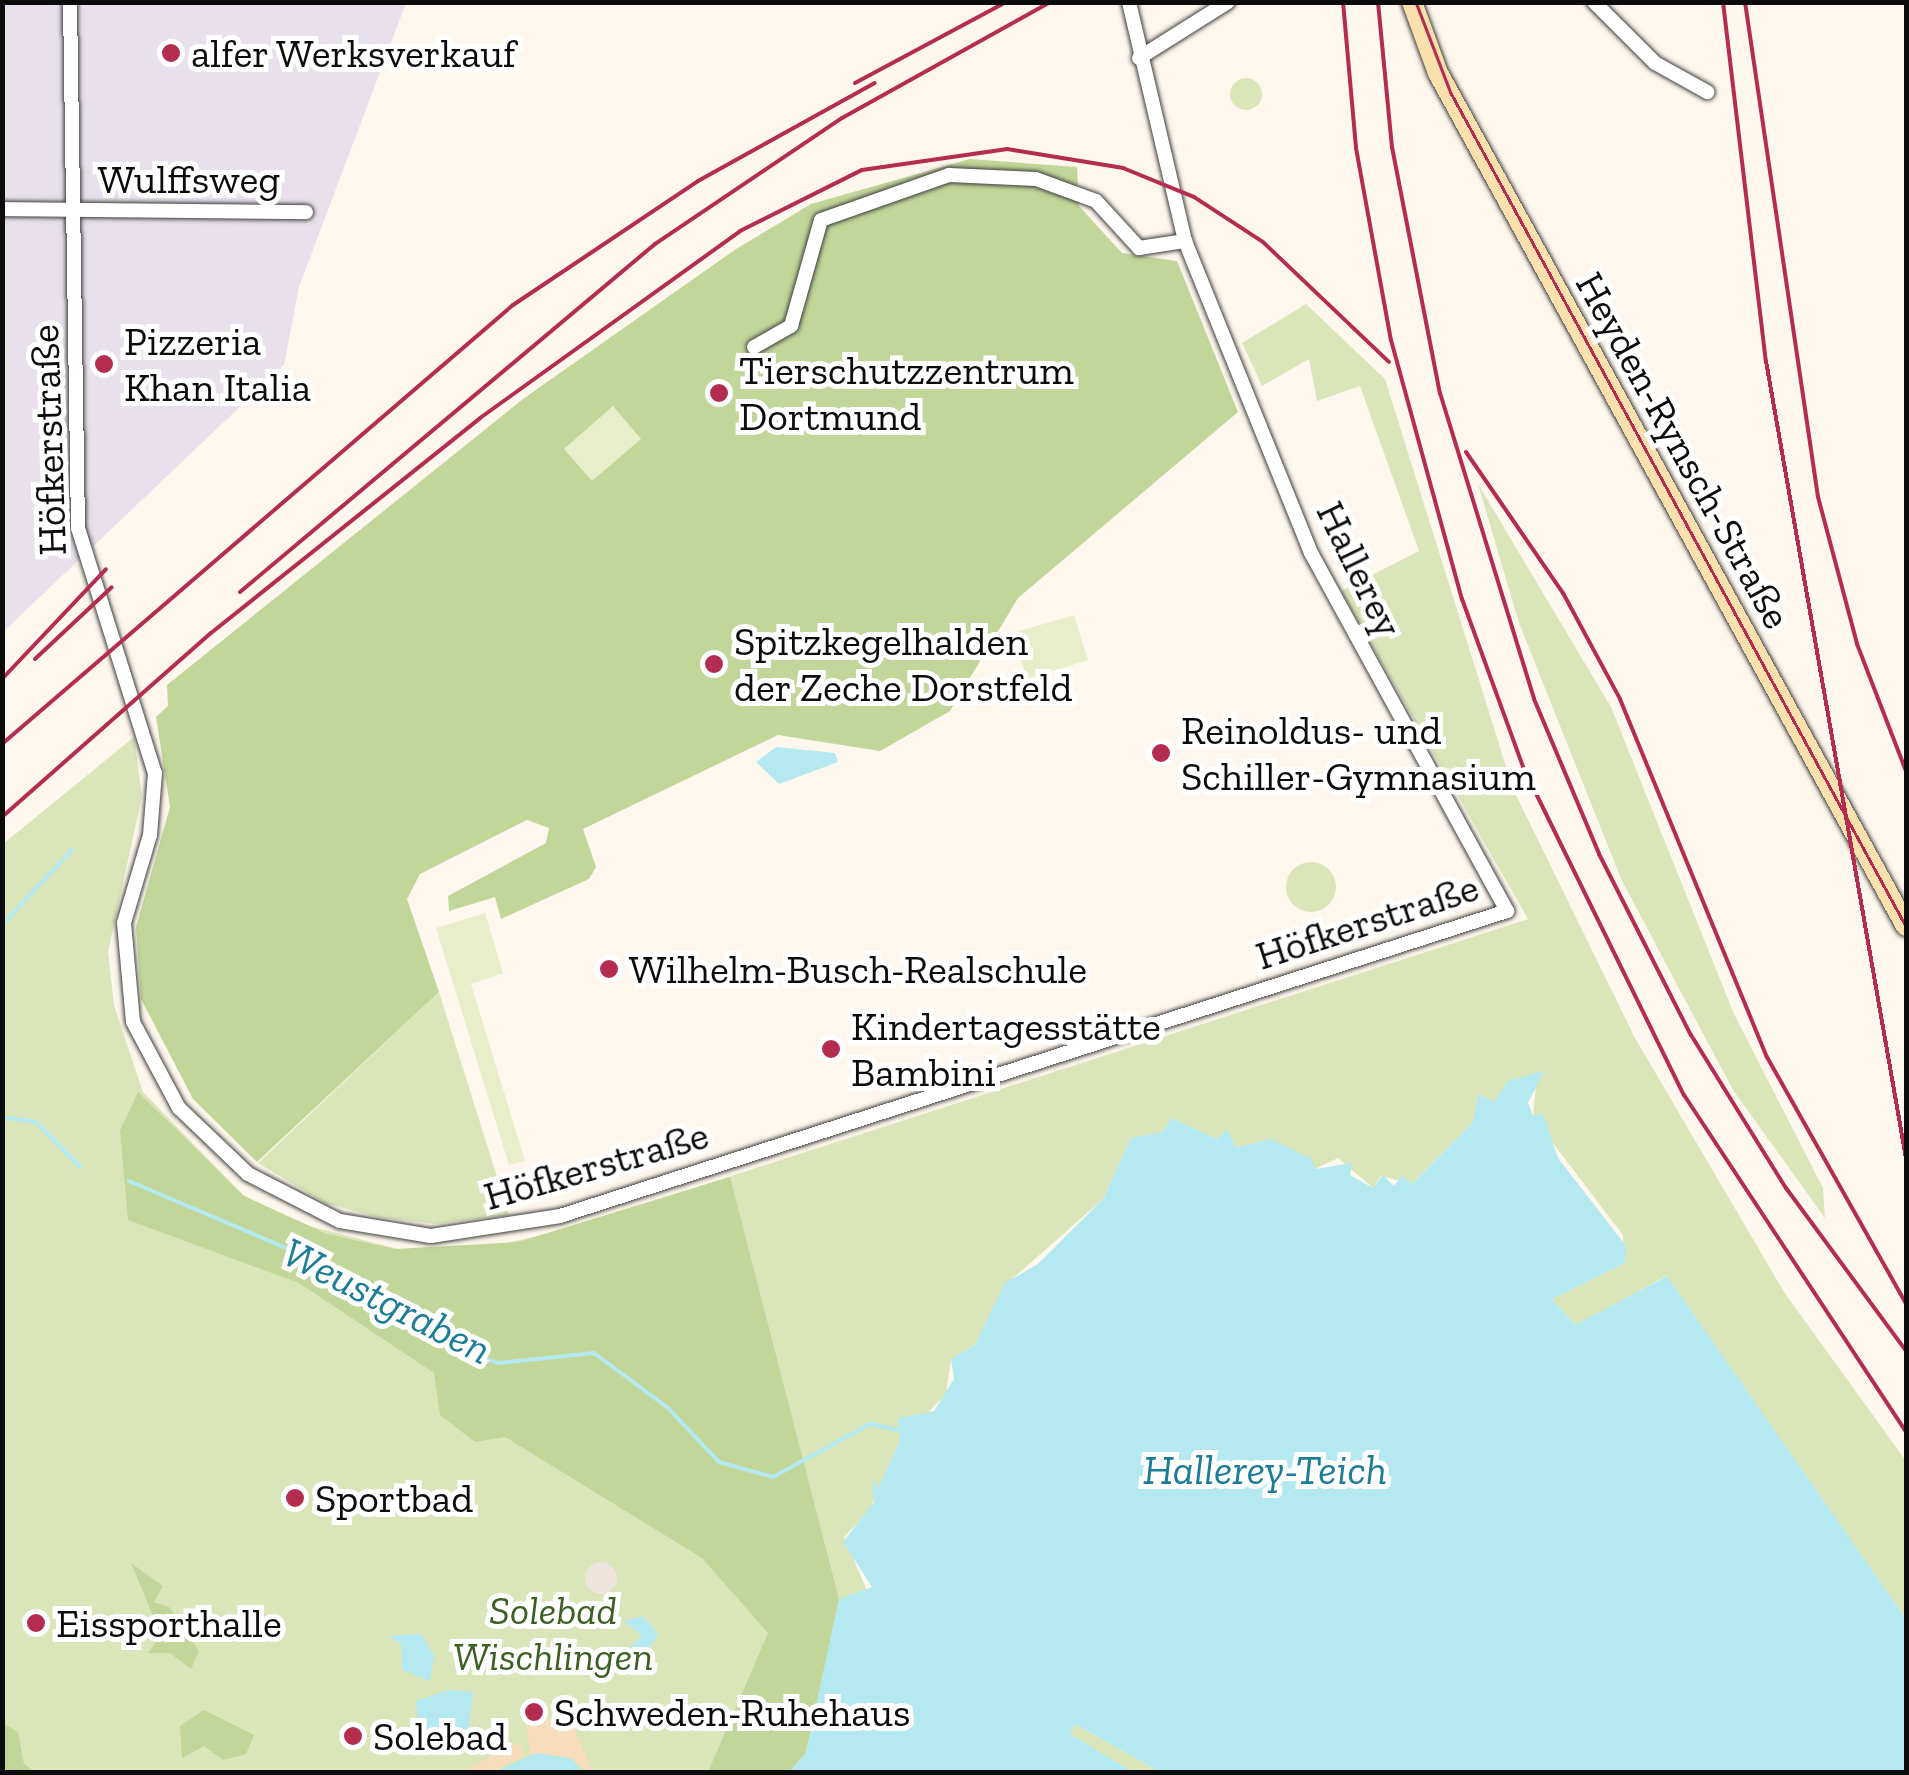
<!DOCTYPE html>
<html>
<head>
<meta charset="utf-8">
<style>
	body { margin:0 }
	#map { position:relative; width:1909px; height:1775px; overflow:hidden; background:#fef7ed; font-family:"Zilla Slab",serif }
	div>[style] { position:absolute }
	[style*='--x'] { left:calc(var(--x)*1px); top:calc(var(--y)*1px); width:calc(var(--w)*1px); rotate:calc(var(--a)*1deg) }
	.industrial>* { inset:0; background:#e8e1eb }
	.green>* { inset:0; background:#dae6b9 }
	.round { border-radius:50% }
	.forest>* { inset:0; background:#c2d699 }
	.sand>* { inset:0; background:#f7ddbc }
	.pitch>* { inset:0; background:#e9eeca }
	.plaza>* { inset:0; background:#ede5dd }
	.water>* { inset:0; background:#b5e9f2 }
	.stream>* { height:4px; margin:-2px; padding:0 2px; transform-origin:2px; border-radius:2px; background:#b5e9f2 }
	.roads { filter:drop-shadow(0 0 2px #3f3f3f) drop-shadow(0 0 2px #3f3f3f) }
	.minor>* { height:14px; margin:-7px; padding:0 7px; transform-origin:7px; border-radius:7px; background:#fff }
	.secondary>* { height:20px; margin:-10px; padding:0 10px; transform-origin:10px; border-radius:10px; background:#fae0ac }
	.tram>* { height:2.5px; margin:-1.25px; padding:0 1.25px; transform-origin:1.25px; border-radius:1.25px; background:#b42d51 }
	.rail>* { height:4px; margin:-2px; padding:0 2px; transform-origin:2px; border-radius:2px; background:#b42d51 }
	.dots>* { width:28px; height:28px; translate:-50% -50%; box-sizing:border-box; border:5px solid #fff; border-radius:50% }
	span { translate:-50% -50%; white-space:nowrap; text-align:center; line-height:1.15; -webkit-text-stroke:10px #fff; paint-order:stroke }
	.poi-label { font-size:40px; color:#0c0c0c }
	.left { translate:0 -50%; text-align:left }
	.street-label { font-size:40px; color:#0c0c0c }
	.park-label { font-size:40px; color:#3c6021; font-style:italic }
	.water-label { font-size:42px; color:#1d7c97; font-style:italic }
	.frame { position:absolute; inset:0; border:5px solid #0c0c0c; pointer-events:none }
</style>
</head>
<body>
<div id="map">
	<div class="industrial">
		<i style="clip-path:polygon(3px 3px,406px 3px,299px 287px,284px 365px,3px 632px)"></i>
	</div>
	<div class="green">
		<i class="round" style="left:1230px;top:78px;width:32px;height:32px"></i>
		<i style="clip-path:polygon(1306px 304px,1385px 379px,1513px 789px,1635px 1038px,1784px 1292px,1906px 1461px,1906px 1619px,1666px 1276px,1575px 1326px,1552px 1299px,1623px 1252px,1623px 1235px,1533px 1117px,1537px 1073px,1494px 1102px,1478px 1094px,1473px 1122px,1412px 1184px,1381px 1176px,1373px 1188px,1338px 1158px,1315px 1169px,1271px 1139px,1236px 1148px,1227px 1131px,1217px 1139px,1171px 1118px,1164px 1132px,1131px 1138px,1103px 1199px,1011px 1280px,975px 1345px,951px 1359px,946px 1394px,900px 1441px,869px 1511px,844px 1537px,884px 1630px,789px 1772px,3px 1772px,3px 844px,134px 737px,142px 796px,108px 952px,114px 1005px,143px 1092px,243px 1195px,290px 1221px,406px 1251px,489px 1247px,564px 1230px,1528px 919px,1341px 591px,1419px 551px,1360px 386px,1317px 401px,1309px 359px,1262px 386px,1242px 343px)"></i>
		<i style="clip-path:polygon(1478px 484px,1611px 707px,1734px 1014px,1823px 1188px,1825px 1218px,1733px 1090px,1622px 881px,1519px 623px)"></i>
		<i class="round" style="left:1286px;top:862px;width:50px;height:50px"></i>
		<i style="clip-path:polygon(439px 992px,509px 1215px,435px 1224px,377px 1217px,325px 1203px,258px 1163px)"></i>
		<i style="clip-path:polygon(1075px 1724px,1160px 1772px,1133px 1772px,1069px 1734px)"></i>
	</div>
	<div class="forest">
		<i style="clip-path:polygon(970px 159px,1077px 167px,1079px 206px,1122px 253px,1177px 261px,1238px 412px,1018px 598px,950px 711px,880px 751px,778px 735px,583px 829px,596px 867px,589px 879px,501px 919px,495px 897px,449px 911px,448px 896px,546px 843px,549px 828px,527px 820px,420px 874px,407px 899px,439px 992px,257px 1162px,193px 1099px,141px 999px,136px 927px,170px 807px,156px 717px,168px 706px,167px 685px,523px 399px,736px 249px,811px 204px)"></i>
		<i style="clip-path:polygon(138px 1092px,244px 1196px,327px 1234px,395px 1249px,518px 1242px,730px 1177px,839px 1599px,806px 1753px,789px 1772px,708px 1772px,768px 1633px,702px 1558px,505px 1437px,475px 1442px,440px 1415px,434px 1373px,299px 1283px,128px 1220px,120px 1131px)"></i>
		<i style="clip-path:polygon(131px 1563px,163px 1586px,154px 1602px,169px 1607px,199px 1651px,191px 1669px,170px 1653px,148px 1653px,161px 1635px)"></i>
		<i style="clip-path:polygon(204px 1710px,254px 1735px,246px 1754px,223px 1760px,204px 1746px,182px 1758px,180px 1726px)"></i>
		<i style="clip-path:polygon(3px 1723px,18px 1732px,24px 1764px,35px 1772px,3px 1772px)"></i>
	</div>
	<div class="sand">
		<i style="clip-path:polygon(584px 1716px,575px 1731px,592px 1772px,563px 1756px,530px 1755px,526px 1722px)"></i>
		<i style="clip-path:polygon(519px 1742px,524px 1756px,494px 1772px,461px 1772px)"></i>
	</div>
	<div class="pitch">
		<i style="clip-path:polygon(613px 406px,641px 439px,592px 481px,564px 449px)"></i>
		<i style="clip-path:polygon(1074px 615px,1088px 660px,1027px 679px,1013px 633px)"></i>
		<i style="clip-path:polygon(485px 913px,503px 973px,471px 984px,525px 1161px,509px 1165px,436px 928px)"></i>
	</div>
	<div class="plaza">
		<i class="round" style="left:585px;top:1562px;width:32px;height:32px"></i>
	</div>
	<div class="water">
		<i style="clip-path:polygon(776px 747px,835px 753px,838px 762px,779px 784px,756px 762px)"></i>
		<i style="clip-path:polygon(1544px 1071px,1528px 1103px,1533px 1116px,1543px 1114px,1558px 1158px,1626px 1246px,1625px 1263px,1552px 1299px,1575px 1325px,1667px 1276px,1906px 1619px,1906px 1772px,1160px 1772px,1075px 1724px,1070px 1734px,1133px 1772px,789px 1772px,806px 1753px,839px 1599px,872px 1587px,843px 1542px,874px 1502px,872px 1478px,878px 1488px,900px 1441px,898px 1418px,934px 1411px,954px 1379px,951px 1359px,975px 1345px,1005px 1283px,1038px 1264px,1103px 1199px,1131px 1138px,1163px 1132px,1171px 1118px,1217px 1139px,1227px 1129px,1236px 1148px,1271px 1139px,1312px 1159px,1315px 1169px,1352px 1163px,1350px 1175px,1373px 1188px,1383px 1175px,1394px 1186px,1402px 1175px,1412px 1184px,1473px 1122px,1478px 1094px,1494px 1102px,1508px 1081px)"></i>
		<i style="clip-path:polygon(643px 1616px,658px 1634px,643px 1659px,624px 1654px,642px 1636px,624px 1621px)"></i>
		<i style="clip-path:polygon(421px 1634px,434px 1655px,430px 1681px,402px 1670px,401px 1644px,388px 1636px)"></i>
		<i style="clip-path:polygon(448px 1690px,473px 1692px,468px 1735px,456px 1747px,421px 1748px,416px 1701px)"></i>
		<i style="clip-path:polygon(537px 1753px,573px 1759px,581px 1772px,494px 1772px)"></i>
	</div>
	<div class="stream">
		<i style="--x:2;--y:925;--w:103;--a:-47"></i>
		<i style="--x:2;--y:1117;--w:34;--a:8"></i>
		<i style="--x:36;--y:1122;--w:63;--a:45.6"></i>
		<i style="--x:129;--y:1181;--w:220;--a:23.1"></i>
		<i style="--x:331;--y:1267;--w:166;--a:32"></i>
		<i style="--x:472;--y:1355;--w:27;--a:17"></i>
		<i style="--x:498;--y:1363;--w:97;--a:-5.9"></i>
		<i style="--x:594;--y:1353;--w:92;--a:36.6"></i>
		<i style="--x:668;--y:1408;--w:74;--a:46.6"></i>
		<i style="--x:719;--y:1462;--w:56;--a:15.5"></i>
		<i style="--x:773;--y:1477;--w:111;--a:-28.7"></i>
		<i style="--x:870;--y:1424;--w:30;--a:12"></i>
	</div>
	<div class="roads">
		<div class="minor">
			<i style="--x:70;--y:2;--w:526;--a:89.13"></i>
			<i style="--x:78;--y:528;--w:257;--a:72.6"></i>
			<i style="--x:155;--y:773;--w:62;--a:94.6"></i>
			<i style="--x:150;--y:835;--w:92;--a:106.5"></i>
			<i style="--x:124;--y:923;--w:99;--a:84.8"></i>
			<i style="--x:133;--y:1022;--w:98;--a:61.9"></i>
			<i style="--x:179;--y:1108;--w:95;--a:43.7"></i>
			<i style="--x:248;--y:1174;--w:103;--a:27.1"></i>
			<i style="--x:340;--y:1221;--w:92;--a:9.4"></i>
			<i style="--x:431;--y:1236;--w:131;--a:-8.8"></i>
			<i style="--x:560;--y:1216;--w:995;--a:-17.85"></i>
			<i style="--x:1507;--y:911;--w:408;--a:-118.7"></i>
			<i style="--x:1311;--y:553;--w:336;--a:-112"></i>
			<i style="--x:1185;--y:241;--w:245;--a:-103.2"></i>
			<i style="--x:1594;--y:2;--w:86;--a:45"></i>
			<i style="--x:1655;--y:63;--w:60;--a:29.1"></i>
			<i style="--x:1139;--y:58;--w:105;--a:-32.2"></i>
			<i style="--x:2;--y:209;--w:304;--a:0.6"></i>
			<i style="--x:754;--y:347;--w:43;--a:-29.6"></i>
			<i style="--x:791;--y:326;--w:110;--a:-74.2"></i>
			<i style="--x:821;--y:220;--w:136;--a:-19.4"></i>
			<i style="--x:949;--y:175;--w:87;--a:2.6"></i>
			<i style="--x:1036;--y:179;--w:64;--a:20.1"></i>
			<i style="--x:1096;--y:201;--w:64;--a:47.5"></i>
			<i style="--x:1139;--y:248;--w:47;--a:-8.7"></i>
		</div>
		<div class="secondary">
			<i style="--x:1412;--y:2;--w:76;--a:69.9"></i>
			<i style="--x:1438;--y:73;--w:973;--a:61.25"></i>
		</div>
	</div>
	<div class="tram">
		<i style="--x:1416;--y:2;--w:97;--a:69"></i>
		<i style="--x:1451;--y:93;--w:949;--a:61.36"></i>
	</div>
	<div class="rail">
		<i style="--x:1343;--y:2;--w:147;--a:84.9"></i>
		<i style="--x:1356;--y:148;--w:195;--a:79.7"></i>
		<i style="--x:1391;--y:340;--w:269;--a:74.7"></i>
		<i style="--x:1462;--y:599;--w:181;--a:70"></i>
		<i style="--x:1524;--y:769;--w:363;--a:63.9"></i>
		<i style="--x:1684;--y:1095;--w:404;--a:56.6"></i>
		<i style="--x:1378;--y:2;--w:146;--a:84.5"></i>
		<i style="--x:1392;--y:147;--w:251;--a:79"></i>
		<i style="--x:1440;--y:393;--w:320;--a:72.9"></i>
		<i style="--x:1534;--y:699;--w:168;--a:67.2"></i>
		<i style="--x:1599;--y:854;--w:203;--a:63.1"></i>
		<i style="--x:1691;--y:1035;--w:180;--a:58.2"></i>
		<i style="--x:1786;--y:1188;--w:202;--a:53.6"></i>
		<i style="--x:1723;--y:2;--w:362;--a:83.2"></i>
		<i style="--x:1766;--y:361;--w:809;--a:80.04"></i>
		<i style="--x:1745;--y:2;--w:500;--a:81.61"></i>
		<i style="--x:1818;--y:497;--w:152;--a:75.1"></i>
		<i style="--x:1857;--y:644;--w:136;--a:68.9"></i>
		<i style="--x:855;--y:83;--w:171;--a:-28.2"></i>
		<i style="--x:1466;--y:452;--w:171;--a:55.5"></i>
		<i style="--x:1563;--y:593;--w:120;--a:61.7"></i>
		<i style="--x:1620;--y:699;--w:387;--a:67.7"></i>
		<i style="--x:1767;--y:1057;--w:283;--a:60.6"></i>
		<i style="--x:240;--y:592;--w:542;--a:-39.98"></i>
		<i style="--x:655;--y:244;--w:225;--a:-34"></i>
		<i style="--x:842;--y:118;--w:238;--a:-29.1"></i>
		<i style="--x:35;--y:659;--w:105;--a:-43.1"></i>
		<i style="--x:2;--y:679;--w:151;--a:-46.6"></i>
		<i style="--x:2;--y:744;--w:674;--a:-40.67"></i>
		<i style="--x:513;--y:305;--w:223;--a:-33.8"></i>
		<i style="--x:698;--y:181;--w:202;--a:-29"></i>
		<i style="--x:2;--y:817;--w:278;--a:-41.4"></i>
		<i style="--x:211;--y:633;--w:344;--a:-38.6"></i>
		<i style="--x:480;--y:418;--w:320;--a:-35.7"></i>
		<i style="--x:740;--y:231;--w:136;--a:-26.6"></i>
		<i style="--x:862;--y:170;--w:147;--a:-8.2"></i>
		<i style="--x:1007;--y:149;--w:118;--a:9.3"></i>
		<i style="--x:1123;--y:168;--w:77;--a:22.2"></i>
		<i style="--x:1194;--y:197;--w:82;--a:33.1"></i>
		<i style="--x:1263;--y:242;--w:174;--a:43.6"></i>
	</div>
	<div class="dots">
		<i style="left:171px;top:53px;background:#b42d51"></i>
		<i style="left:104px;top:364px;background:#b42d51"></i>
		<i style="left:719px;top:393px;background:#b42d51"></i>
		<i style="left:714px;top:664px;background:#b42d51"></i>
		<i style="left:1161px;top:753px;background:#b42d51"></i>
		<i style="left:609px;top:969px;background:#b42d51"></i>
		<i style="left:831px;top:1049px;background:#b42d51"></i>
		<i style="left:295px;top:1498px;background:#b42d51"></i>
		<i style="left:36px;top:1623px;background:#b42d51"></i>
		<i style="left:534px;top:1712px;background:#b42d51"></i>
		<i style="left:353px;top:1736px;background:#b42d51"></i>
	</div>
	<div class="poi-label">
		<span class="left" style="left:191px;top:53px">alfer Werksverkauf</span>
		<span class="left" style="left:124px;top:364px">Pizzeria<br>Khan Italia</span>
		<span class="left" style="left:739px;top:393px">Tierschutzzentrum<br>Dortmund</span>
		<span class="left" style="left:734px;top:664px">Spitzkegelhalden<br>der Zeche Dorstfeld</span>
		<span class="left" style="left:1181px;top:753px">Reinoldus- und<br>Schiller-Gymnasium</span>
		<span class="left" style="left:629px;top:969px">Wilhelm-Busch-Realschule</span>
		<span class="left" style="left:851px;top:1049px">Kindertagesstätte<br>Bambini</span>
		<span class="left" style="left:315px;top:1498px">Sportbad</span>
		<span class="left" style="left:56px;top:1623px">Eissporthalle</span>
		<span class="left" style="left:554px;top:1712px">Schweden-Ruhehaus</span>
		<span class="left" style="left:373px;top:1736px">Solebad</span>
	</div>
	<div class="street-label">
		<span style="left:189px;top:179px">Wulffsweg</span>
		<span style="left:48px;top:440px;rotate:-92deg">Höfkerstraße</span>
		<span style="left:1684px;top:450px;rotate:61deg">Heyden-Rynsch-Straße</span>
		<span style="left:1360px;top:569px;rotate:64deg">Hallerey</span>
		<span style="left:1367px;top:921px;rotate:-18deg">Höfkerstraße</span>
		<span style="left:596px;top:1165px;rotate:-16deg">Höfkerstraße</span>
	</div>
	<div class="park-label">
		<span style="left:553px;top:1633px">Solebad<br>Wischlingen</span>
	</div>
	<div class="water-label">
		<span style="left:387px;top:1301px;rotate:27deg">Weustgraben</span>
		<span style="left:1265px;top:1470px">Hallerey-Teich</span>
	</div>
	<div class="frame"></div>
</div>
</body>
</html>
